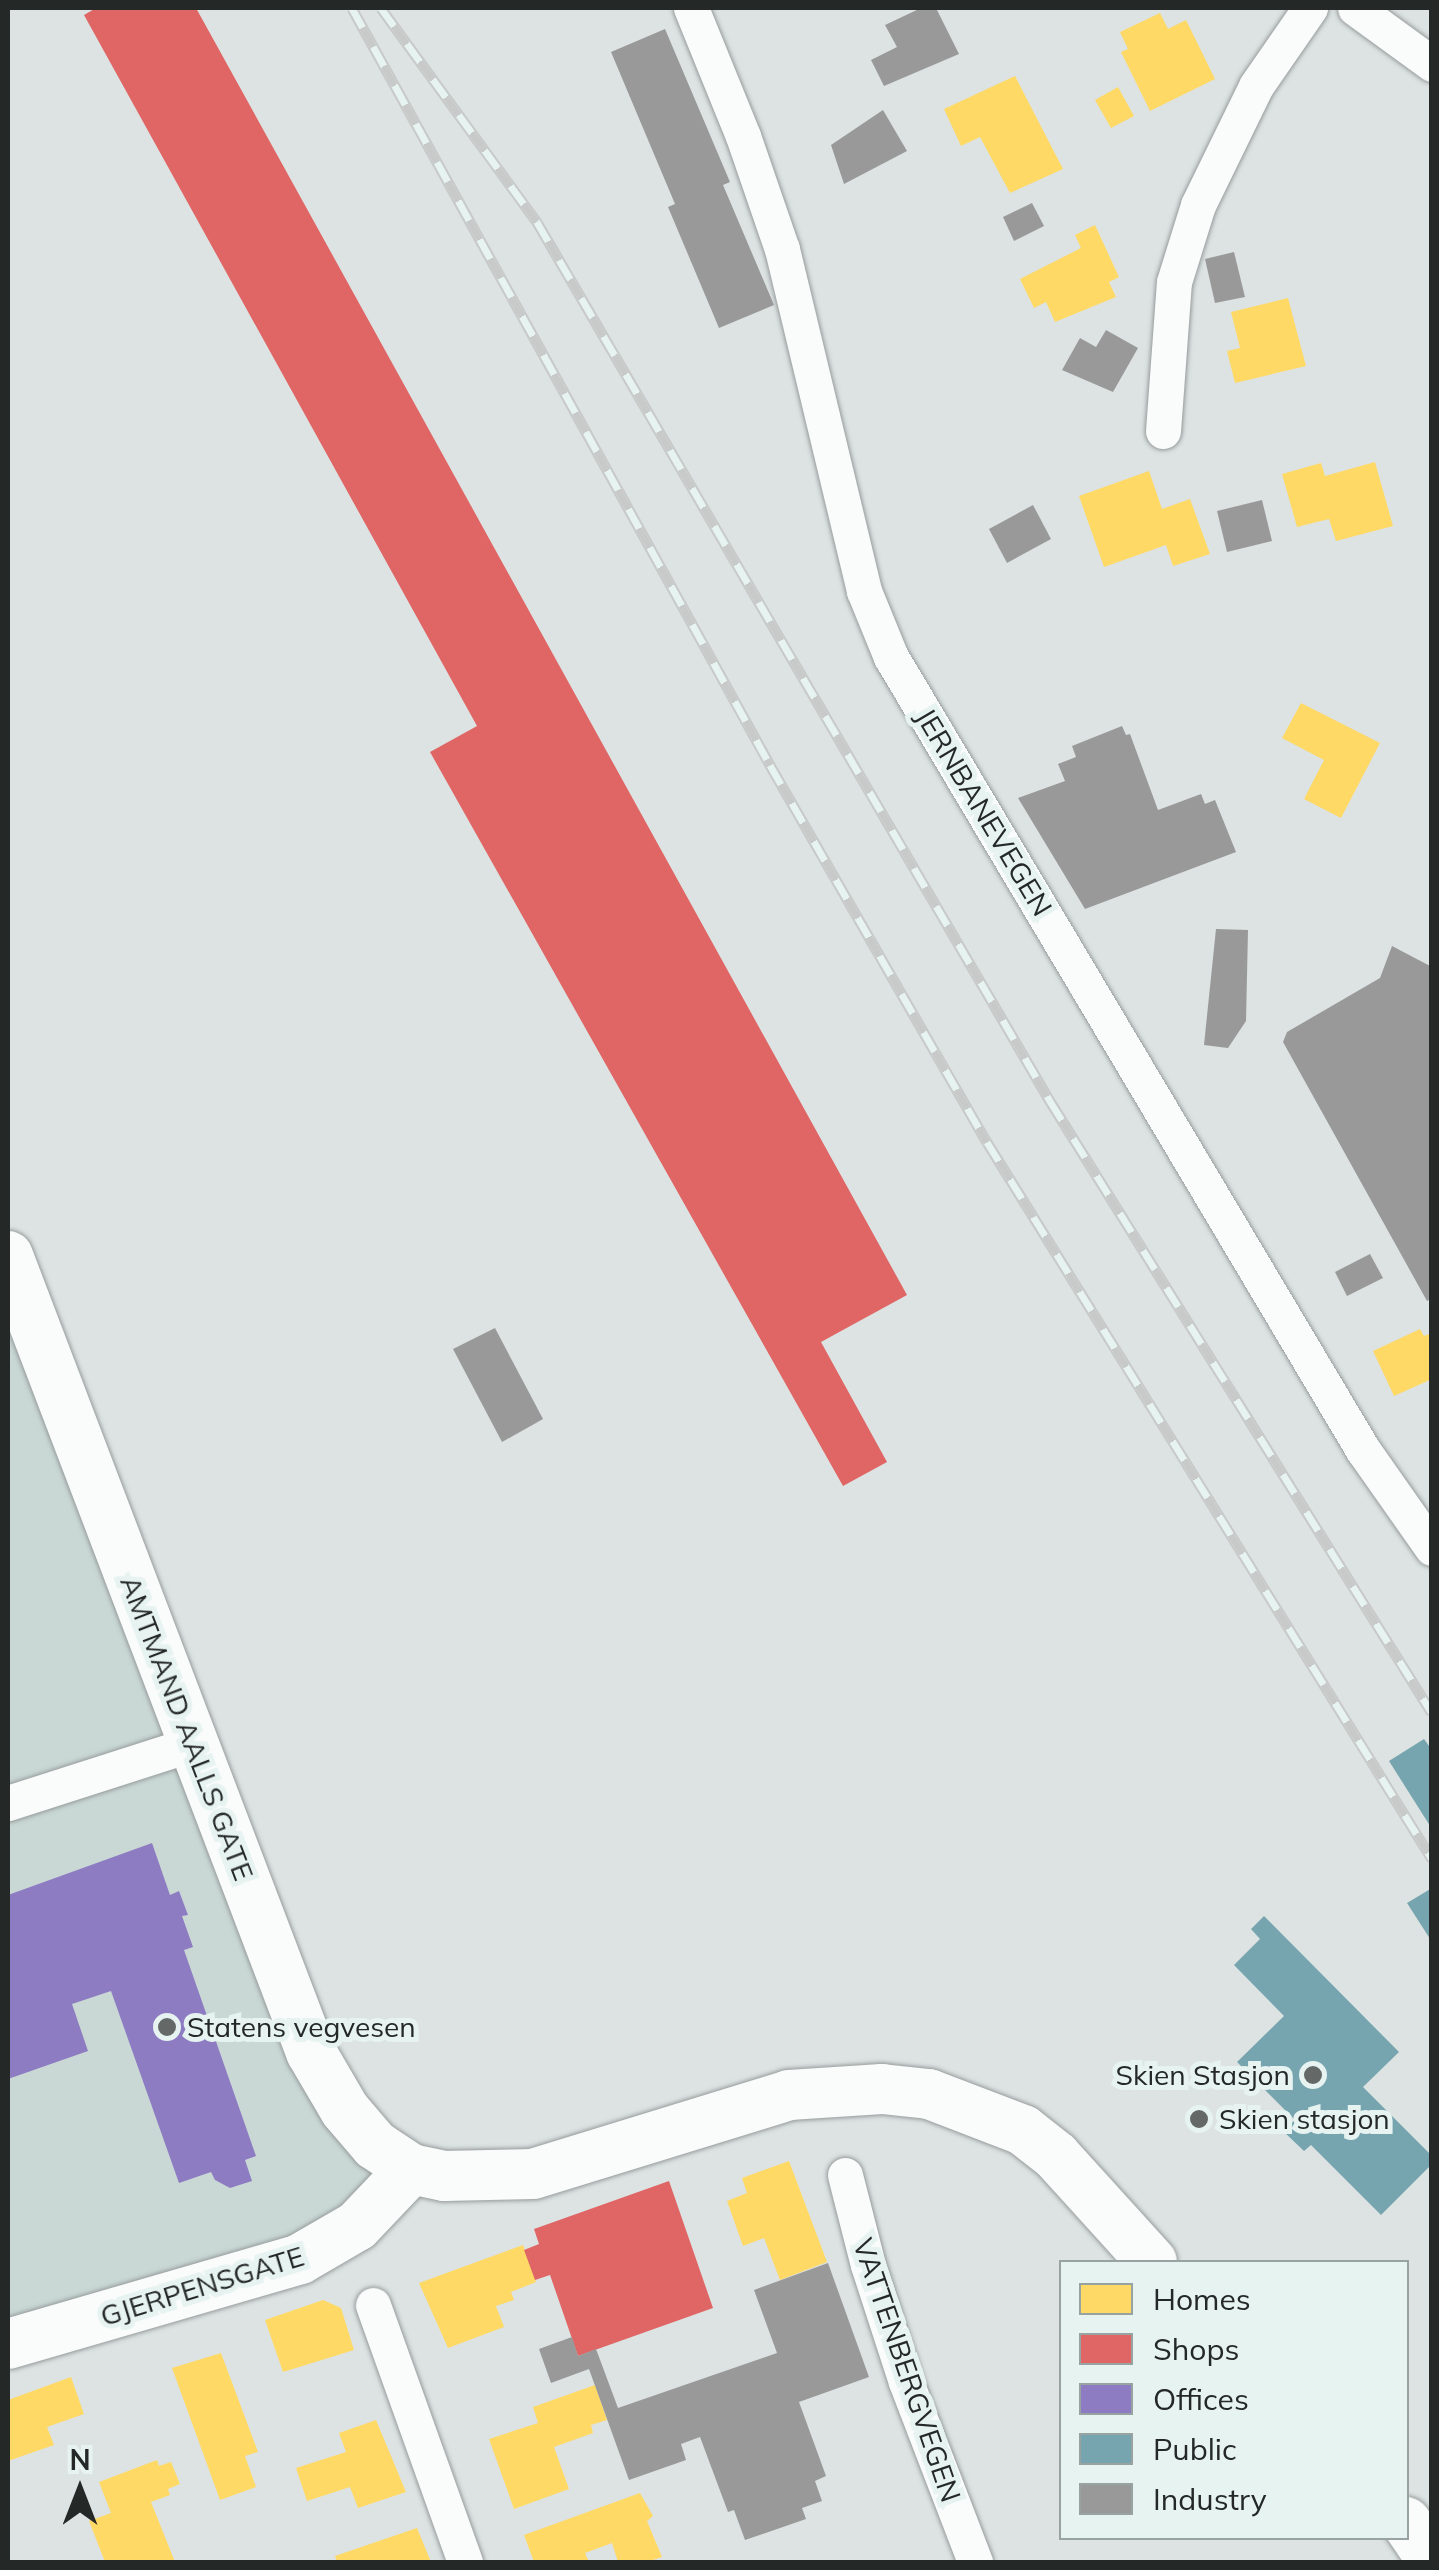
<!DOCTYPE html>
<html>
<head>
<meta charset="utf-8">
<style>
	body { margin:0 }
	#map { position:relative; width:1439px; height:2570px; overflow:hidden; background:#dce3e2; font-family:Mulish,sans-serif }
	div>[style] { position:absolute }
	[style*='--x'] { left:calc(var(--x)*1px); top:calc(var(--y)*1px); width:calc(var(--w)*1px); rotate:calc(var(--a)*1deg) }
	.built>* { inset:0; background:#c9d8d5 }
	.homes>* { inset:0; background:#ffd966 }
	.shops>* { inset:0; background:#e06666 }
	.offices>* { inset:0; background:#8e7cc3 }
	.public>* { inset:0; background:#76a5af }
	.industry>* { inset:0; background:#999 }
	.roads { filter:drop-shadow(0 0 2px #979c9c) drop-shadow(0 0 2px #979c9c) }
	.street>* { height:35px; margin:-17.5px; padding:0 17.5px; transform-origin:17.5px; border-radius:17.5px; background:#fafbfb }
	.secondary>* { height:50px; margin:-25px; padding:0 25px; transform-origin:25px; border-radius:25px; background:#fafbfb }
	.rail>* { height:11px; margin-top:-5.5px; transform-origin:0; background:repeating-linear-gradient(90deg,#e6f3f0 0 22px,#c8cac9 0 44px); box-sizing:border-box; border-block:2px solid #c8cac9 }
	.dots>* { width:28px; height:28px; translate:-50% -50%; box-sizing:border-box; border:5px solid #e6f3f0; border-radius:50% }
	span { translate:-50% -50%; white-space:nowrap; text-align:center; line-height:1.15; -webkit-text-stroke:10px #e6f3f0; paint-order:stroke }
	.street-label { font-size:28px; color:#242827 }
	.poi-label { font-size:28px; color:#242827 }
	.left { translate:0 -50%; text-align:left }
	.right { translate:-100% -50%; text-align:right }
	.frame { position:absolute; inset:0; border:10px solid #242827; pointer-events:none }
	.legend { position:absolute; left:1059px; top:2260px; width:350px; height:280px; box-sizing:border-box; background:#e6f3f0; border:2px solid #98a2a0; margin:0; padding:12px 18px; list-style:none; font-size:30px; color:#242827 }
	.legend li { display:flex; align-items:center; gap:20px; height:50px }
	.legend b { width:50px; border:2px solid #98a2a0 }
	.north { position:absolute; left:30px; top:2440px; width:100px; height:100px; -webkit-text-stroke:8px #e6f3f0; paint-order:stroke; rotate:0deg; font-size:28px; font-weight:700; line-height:40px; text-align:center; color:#242827 }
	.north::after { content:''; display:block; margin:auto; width:35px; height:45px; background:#242827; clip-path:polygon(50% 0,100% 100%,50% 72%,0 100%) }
</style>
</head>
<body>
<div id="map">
	<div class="built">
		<i style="clip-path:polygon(8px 1256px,311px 2052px,411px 2169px,357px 2226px,8px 2344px)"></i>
	</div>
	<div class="homes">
		<i style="clip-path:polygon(1160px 13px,1168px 29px,1186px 20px,1215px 79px,1150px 111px,1121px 52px,1128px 49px,1120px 32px)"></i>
		<i style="clip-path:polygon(1015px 76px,1063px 169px,1010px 193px,980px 137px,961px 146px,944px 109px)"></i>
		<i style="clip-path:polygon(1118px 87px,1134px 116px,1111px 128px,1095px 100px)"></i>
		<i style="clip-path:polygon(1095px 225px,1119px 277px,1109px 282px,1116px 297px,1055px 322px,1046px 302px,1034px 308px,1020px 279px,1081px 248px,1075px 235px)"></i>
		<i style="clip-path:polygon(1288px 298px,1306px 366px,1235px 383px,1227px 351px,1240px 348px,1231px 312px)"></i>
		<i style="clip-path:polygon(1375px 462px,1393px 526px,1336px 541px,1329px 519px,1297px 527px,1282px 474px,1321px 463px,1325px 476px)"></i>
		<i style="clip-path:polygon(1149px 471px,1162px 509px,1190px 499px,1210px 554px,1173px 566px,1166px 545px,1104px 567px,1079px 496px)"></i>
		<i style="clip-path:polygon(1301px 703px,1380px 743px,1341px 818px,1304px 799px,1324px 760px,1282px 738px)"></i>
		<i style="clip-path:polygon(1420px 1329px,1424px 1336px,1432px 1333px,1432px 1379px,1394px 1396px,1373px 1351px)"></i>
		<i style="clip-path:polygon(789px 2161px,827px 2262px,780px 2280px,764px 2238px,743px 2246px,727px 2201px,747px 2193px,742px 2178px)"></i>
		<i style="clip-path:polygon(523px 2245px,536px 2282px,511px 2292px,514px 2300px,496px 2306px,504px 2327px,448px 2348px,419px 2283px)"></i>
		<i style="clip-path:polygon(323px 2300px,341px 2308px,354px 2350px,283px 2372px,265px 2320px)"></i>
		<i style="clip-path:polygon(221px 2353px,258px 2452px,245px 2456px,256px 2487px,220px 2500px,172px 2368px)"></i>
		<i style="clip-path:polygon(71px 2377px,84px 2414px,47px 2427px,54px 2445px,8px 2461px,8px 2400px)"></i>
		<i style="clip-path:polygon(595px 2385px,607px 2420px,591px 2425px,593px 2433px,554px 2447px,569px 2489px,514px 2509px,489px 2439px,538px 2423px,533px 2407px)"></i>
		<i style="clip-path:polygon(376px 2420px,406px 2492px,358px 2508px,350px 2487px,307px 2501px,296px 2468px,346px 2452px,339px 2433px)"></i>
		<i style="clip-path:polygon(157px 2460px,159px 2466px,171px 2462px,180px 2484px,168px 2489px,170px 2495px,151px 2502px,175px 2562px,105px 2562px,89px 2521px,111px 2513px,99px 2482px)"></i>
		<i style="clip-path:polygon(640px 2493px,653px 2516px,647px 2521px,662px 2557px,647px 2562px,618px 2562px,612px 2543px,585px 2553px,589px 2562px,534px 2562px,524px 2535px)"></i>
		<i style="clip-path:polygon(417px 2528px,431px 2562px,337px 2562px,335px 2556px)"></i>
	</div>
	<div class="shops">
		<i style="clip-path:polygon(96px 8px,196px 8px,907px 1295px,821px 1342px,887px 1462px,843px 1486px,430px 752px,477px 726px,84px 15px)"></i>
		<i style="clip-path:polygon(669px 2181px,713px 2308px,578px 2356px,550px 2275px,535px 2280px,524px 2250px,539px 2244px,534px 2229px)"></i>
	</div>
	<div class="offices">
		<i style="clip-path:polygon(152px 1843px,170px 1895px,179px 1891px,188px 1915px,182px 1916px,193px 1947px,184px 1950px,256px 2156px,245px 2160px,252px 2181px,230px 2188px,215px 2180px,211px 2172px,179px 2183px,111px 1991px,72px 2004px,88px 2051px,8px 2079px,8px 1895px)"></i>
	</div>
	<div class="public">
		<i style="clip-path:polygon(1424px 1739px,1432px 1750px,1432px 1829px,1389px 1761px)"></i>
		<i style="clip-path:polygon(1432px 1888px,1432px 1942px,1407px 1903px)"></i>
		<i style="clip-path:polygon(1264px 1916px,1399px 2052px,1363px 2087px,1432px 2156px,1432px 2164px,1381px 2215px,1311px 2145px,1304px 2151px,1283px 2131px,1295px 2120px,1237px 2062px,1284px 2016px,1234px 1965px,1260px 1939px,1251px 1929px)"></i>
	</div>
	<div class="industry">
		<i style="clip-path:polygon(921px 8px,936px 8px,959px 54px,884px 86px,871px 60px,897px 47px,885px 25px)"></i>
		<i style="clip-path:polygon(665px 29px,730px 182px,723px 185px,774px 305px,719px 328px,668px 207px,675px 204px,611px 52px)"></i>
		<i style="clip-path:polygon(883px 110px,907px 151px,844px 184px,831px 145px)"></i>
		<i style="clip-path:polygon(1032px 203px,1044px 226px,1014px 241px,1003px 217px)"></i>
		<i style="clip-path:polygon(1234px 252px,1245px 297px,1215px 303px,1205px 259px)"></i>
		<i style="clip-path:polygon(1106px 330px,1138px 348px,1113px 392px,1062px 370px,1080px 338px,1096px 347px)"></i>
		<i style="clip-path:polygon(1262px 500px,1272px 541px,1227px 552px,1217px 511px)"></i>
		<i style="clip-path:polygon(1033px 505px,1051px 539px,1007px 563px,989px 529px)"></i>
		<i style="clip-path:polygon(1122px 726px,1126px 735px,1130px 734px,1158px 810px,1201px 794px,1205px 804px,1215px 800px,1236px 852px,1085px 909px,1018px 798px,1065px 781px,1058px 764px,1076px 757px,1072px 746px)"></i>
		<i style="clip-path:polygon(1216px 929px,1248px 930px,1246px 1021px,1228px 1048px,1204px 1045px)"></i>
		<i style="clip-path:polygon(1392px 946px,1432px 967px,1432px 1298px,1427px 1301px,1283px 1042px,1287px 1032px,1380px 978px)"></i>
		<i style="clip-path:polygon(1370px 1254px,1383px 1278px,1347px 1296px,1335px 1272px)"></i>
		<i style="clip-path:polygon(495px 1328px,543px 1419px,502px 1442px,453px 1349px)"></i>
		<i style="clip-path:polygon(828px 2263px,869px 2377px,799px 2402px,826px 2476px,815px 2481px,822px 2501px,802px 2508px,806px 2519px,745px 2540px,734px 2510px,728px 2512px,700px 2437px,681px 2444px,686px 2460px,629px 2480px,589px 2369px,551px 2383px,539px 2349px,572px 2337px,578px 2356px,596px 2349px,618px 2408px,777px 2353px,754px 2290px)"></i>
	</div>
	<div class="roads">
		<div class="street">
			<i style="--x:691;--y:8;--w:138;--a:67.9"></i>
			<i style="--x:743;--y:136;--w:120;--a:71"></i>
			<i style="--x:782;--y:249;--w:352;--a:76.5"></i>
			<i style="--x:864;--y:591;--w:71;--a:67.8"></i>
			<i style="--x:891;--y:657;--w:923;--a:59.24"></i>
			<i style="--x:1363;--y:1450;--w:120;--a:54.9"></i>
			<i style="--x:1355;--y:8;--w:95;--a:36"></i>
			<i style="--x:1163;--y:431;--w:149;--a:-85.8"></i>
			<i style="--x:1174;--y:282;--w:81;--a:-72.7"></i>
			<i style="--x:1198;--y:205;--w:132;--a:-64"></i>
			<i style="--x:1256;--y:86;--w:95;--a:-55.3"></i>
			<i style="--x:8;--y:1803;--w:193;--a:-17.8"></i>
			<i style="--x:845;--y:2175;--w:93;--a:75.7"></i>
			<i style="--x:868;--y:2265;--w:123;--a:72"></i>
			<i style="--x:906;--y:2382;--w:193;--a:69"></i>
			<i style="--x:373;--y:2305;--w:273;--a:70.3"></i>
		</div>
		<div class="secondary">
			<i style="--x:8;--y:1256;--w:852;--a:69.16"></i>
			<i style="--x:311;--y:2052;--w:67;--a:59.6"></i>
			<i style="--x:345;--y:2110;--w:46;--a:49.4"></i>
			<i style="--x:375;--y:2145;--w:43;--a:33.7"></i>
			<i style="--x:411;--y:2169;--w:34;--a:12"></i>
			<i style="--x:444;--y:2176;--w:89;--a:-1.3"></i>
			<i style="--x:533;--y:2174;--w:268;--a:-17.1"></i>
			<i style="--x:789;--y:2095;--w:93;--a:-3.7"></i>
			<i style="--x:882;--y:2089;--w:47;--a:6.1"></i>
			<i style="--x:929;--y:2094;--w:101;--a:21"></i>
			<i style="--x:1023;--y:2130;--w:42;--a:38.2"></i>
			<i style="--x:1056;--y:2156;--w:143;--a:47.8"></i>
			<i style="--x:8;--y:2344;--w:304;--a:-16.2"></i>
			<i style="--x:300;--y:2259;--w:66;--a:-30.1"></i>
			<i style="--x:357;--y:2226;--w:79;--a:-46.5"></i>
			<i style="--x:1406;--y:2522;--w:46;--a:55.6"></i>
		</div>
	</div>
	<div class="rail">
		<i style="--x:352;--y:8;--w:865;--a:61.09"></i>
		<i style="--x:770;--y:765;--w:435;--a:60.1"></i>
		<i style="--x:987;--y:1142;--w:844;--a:58.17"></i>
		<i style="--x:381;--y:8;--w:265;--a:53.9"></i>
		<i style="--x:537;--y:222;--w:1018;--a:59.73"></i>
		<i style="--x:1050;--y:1101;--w:721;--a:58.03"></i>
	</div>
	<div class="dots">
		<i style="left:167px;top:2027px;background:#646968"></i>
		<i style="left:1313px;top:2075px;background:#646968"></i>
		<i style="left:1199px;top:2119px;background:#646968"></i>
	</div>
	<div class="street-label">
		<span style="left:984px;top:812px;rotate:59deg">JERNBANEVEGEN</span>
		<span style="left:187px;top:1728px;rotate:69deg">AMTMAND AALLS GATE</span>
		<span style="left:202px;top:2286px;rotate:-17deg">GJERPENSGATE</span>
		<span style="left:907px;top:2370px;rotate:71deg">VATTENBERGVEGEN</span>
	</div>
	<div class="poi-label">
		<span class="left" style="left:187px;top:2027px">Statens vegvesen</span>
		<span class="right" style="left:1290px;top:2075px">Skien Stasjon</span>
		<span class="left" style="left:1219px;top:2119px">Skien stasjon</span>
	</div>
	<div class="frame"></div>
	<ul class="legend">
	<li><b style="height:28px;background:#ffd966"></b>Homes</li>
	<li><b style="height:28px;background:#e06666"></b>Shops</li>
	<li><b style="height:28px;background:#8e7cc3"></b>Offices</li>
	<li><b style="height:28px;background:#76a5af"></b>Public</li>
	<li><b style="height:28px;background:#999"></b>Industry</li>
	</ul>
	<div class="north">N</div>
</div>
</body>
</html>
